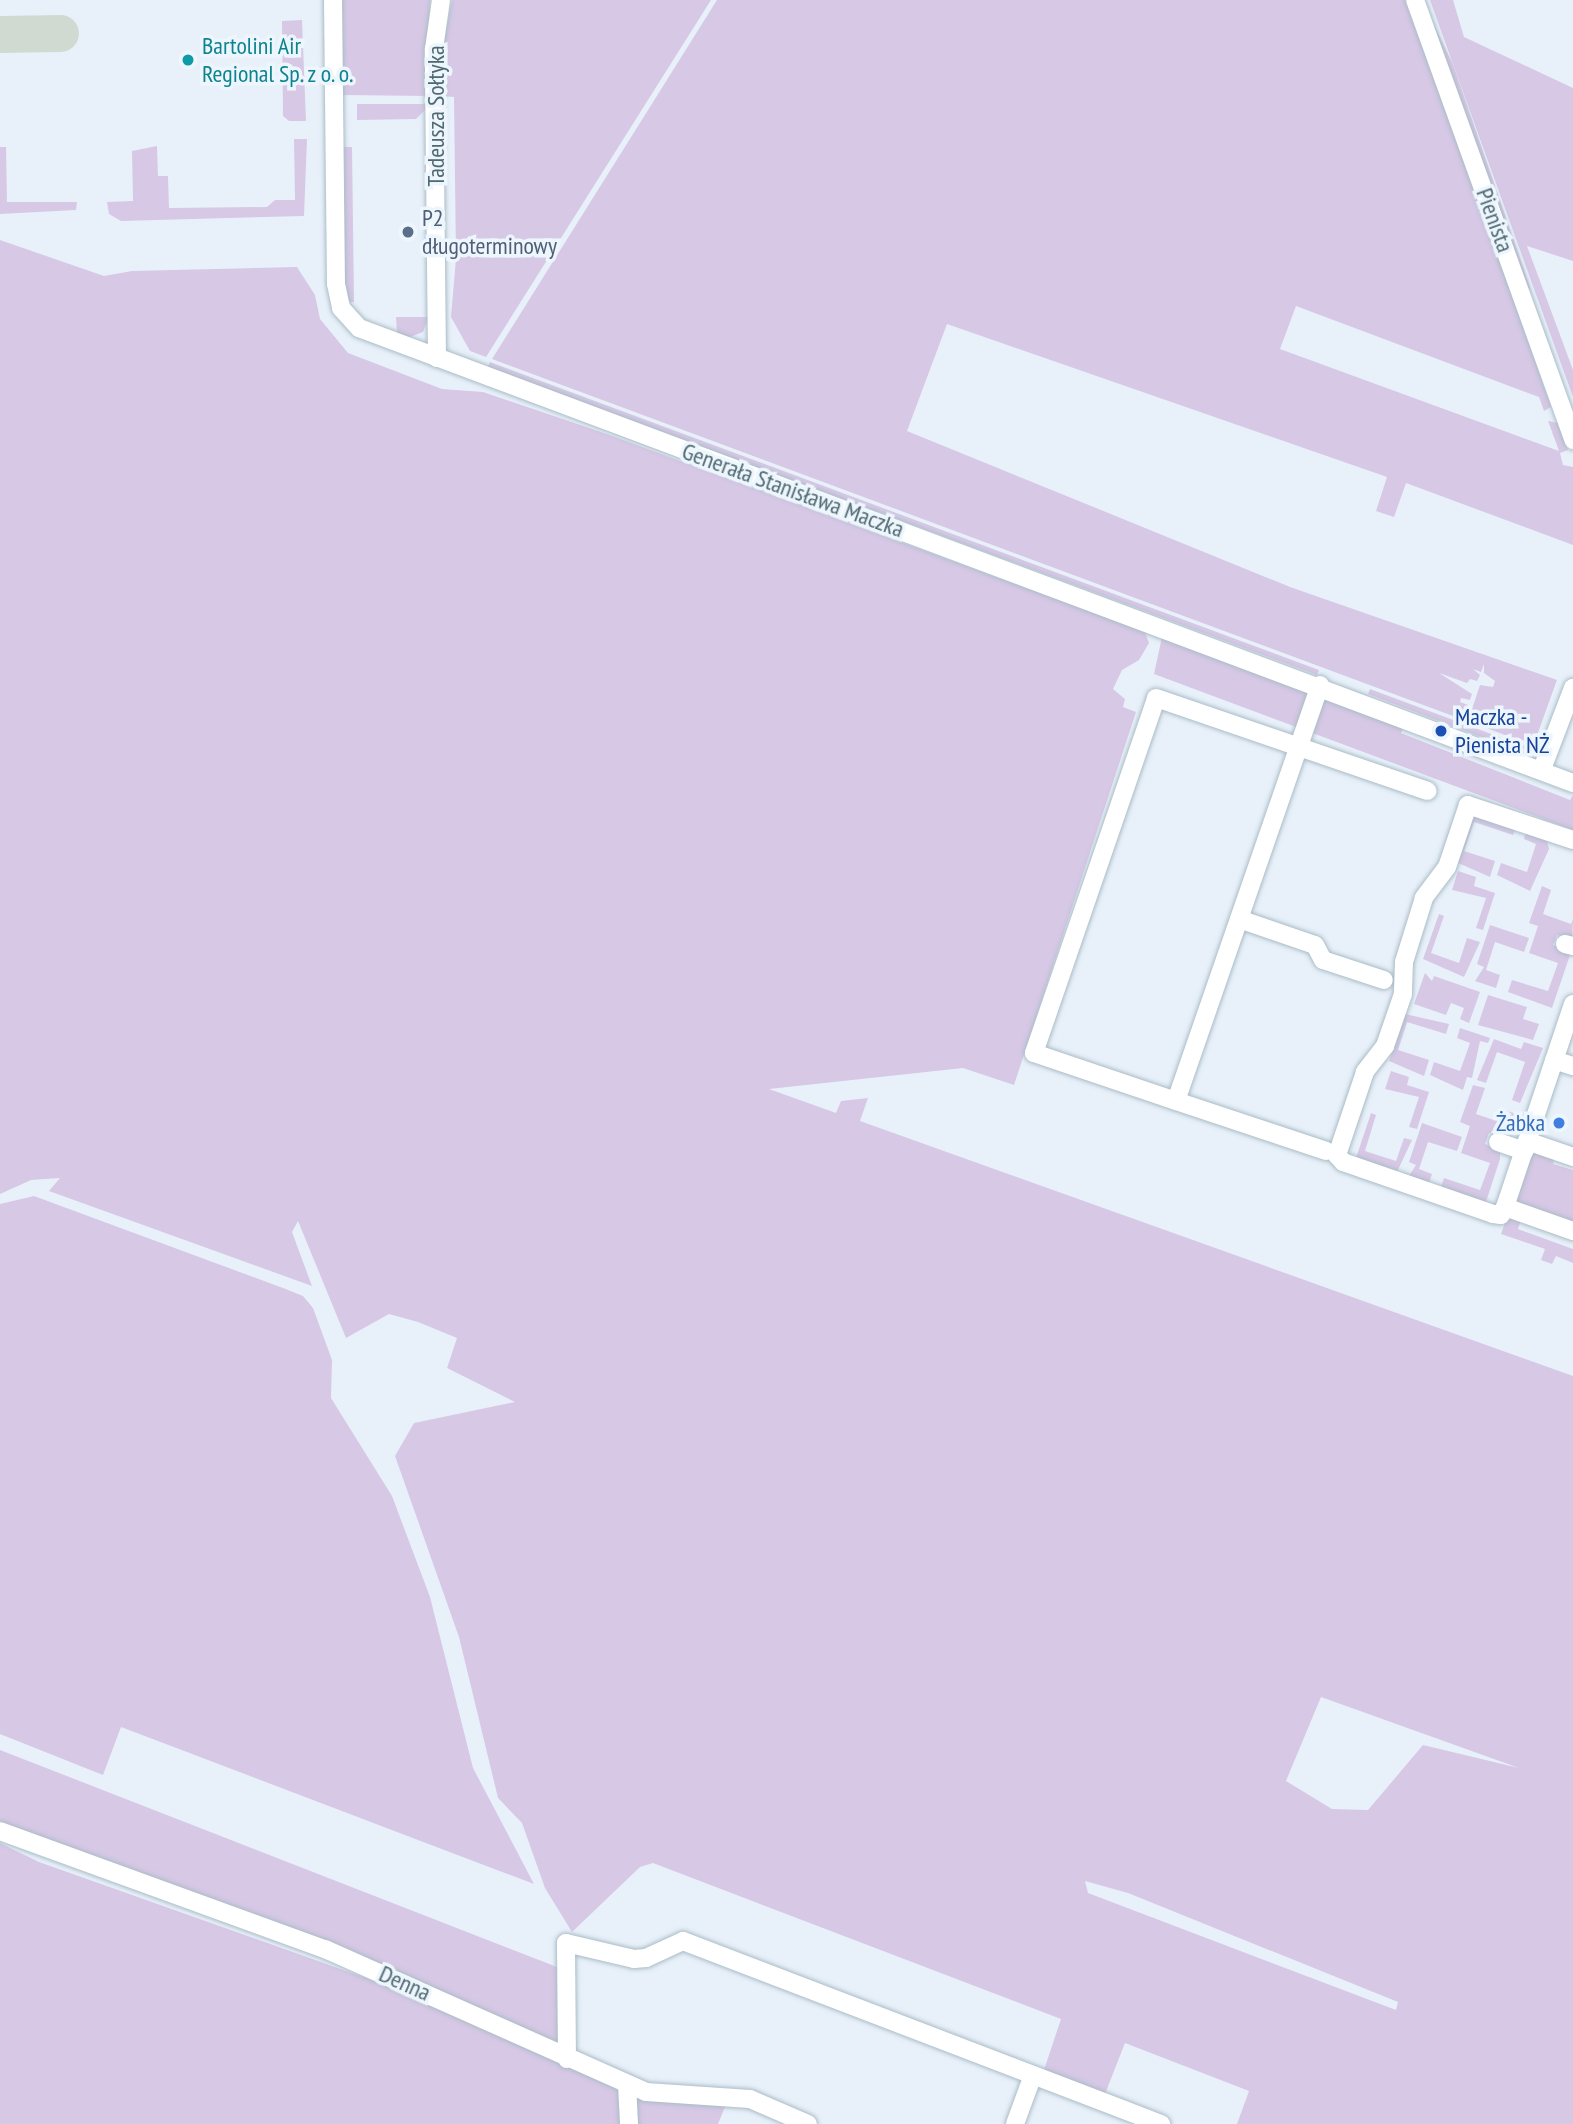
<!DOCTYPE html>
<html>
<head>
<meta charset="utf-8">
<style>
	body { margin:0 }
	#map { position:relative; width:1573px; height:2124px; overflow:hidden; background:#e8f1fa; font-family:"PT Sans Narrow",sans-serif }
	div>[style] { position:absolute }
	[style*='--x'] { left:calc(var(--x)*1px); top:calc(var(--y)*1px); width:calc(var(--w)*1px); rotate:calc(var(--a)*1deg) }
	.green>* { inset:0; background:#d7c8e6 }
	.taxiway>* { height:37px; margin:-18.5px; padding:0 18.5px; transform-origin:18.5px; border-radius:18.5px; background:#d0dad1 }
	.roads { filter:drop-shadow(0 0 2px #aabcc6) drop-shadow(0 0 2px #aabcc6) }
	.minor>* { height:18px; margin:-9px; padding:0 9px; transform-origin:9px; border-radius:9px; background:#fff }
	.dots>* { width:19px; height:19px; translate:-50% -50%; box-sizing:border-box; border:4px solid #eef6fd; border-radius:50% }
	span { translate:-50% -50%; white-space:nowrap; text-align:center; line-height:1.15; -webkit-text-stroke:7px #eef6fd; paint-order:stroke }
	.culture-label { font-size:24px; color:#0d838f }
	.left { translate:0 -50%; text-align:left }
	.street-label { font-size:24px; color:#4f6871 }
	.service-label { font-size:24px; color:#4e5e75 }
	.transit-label { font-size:24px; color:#164399 }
	.shop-label { font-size:24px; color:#366cbe }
	.right { translate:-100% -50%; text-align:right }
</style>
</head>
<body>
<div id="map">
	<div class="green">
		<i style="clip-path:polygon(342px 0,430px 0,427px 96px,343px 95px)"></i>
		<i style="clip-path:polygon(452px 0,711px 0,486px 357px,470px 351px,451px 317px,456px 258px,454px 97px,442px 96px,442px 50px)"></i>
		<i style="clip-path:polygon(717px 0,1409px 0,1551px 407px,1544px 411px,1539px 397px,1296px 306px,1280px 349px,1559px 451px,1548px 421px,1558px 423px,1568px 450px,1560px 453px,1563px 465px,1573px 467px,1573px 545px,1406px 483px,1394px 517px,1376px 511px,1387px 477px,947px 324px,907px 431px,1290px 587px,1557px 680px,1535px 741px,1518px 740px,1468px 721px,1480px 685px,1493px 687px,1495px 681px,1484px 673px,1484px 664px,1481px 672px,1473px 669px,1480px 675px,1477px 681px,1470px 679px,1467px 683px,1439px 673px,1472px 694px,1470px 700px,1461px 698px,1460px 702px,1468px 705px,1461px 719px,492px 359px)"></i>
		<i style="clip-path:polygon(1422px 0,1453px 64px,1531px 290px,1525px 285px)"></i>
		<i style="clip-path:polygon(1430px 0,1453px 0,1464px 37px,1573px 88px,1573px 261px,1527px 246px,1573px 370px,1573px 397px)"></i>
		<i style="clip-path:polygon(302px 20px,306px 121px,289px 121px,283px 116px,282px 21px)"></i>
		<i style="clip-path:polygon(357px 104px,426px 104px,426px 109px,416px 119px,357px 120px)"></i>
		<i style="clip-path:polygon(294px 139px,307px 139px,304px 216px,121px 221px,109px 214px,107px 202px,133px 201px,132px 151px,157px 146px,158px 176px,168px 176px,169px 208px,267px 207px,275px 200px,295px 200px)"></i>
		<i style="clip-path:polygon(0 147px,6px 147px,7px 202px,77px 202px,76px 210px,0 214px)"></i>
		<i style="clip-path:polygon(343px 147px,352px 147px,354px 302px,347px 302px,345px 291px)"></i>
		<i style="clip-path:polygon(evenodd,0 240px,104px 276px,132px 271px,297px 267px,315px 295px,320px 319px,348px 353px,442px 389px,483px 392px,607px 434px,1145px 632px,1149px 643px,1139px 660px,1122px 670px,1113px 689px,1125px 699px,1123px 707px,1136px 712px,1014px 1085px,963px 1068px,769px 1089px,836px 1113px,841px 1101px,868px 1098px,860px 1121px,1573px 1376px,1573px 2124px,1237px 2124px,1249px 2091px,1125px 2043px,1103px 2099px,1043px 2073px,1061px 2019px,653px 1863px,640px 1867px,572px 1932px,545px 1888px,522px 1823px,498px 1798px,459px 1637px,395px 1456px,414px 1423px,515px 1402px,447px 1368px,457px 1338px,418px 1322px,389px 1314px,346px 1338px,298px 1221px,292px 1232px,312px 1286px,49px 1191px,60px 1178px,31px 1180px,0 1194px,0 240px,1321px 1697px,1519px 1768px,1423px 1745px,1368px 1810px,1332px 1809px,1286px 1781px,1321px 1697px,0 240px,1085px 1881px,1128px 1893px,1398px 2002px,1396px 2010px,1088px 1893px,1085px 1881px)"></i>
		<i style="clip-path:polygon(396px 317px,429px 317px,423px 332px,410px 337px,397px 334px)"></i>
		<i style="clip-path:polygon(490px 362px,1319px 670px,1317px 675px,488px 367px)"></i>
		<i style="clip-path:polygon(1162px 637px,1404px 726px,1401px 733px,1570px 800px,1573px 795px,1573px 830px,1154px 674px)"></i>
		<i style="clip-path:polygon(1370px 689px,1518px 744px,1536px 747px,1516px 750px,1368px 694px)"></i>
		<i style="clip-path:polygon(1472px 815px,1515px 830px,1513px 835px,1474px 822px,1464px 851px,1495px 861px,1490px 877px,1456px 862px)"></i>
		<i style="clip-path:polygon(1525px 834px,1547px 841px,1549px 849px,1530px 891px,1497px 875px,1501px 863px,1527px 872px,1536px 844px,1524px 839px)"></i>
		<i style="clip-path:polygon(1458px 871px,1476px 877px,1474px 886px,1495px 893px,1483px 930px,1476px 928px,1486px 898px,1452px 890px)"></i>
		<i style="clip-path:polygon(1542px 886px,1551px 890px,1543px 914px,1571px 924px,1573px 919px,1572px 939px,1557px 935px,1553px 945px,1571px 952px,1552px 1008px,1508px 992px,1512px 980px,1548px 991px,1558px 963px,1529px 953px,1538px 926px,1529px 923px)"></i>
		<i style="clip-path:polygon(1439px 914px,1444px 916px,1431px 953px,1459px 963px,1467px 938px,1480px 942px,1464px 977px,1423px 959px)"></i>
		<i style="clip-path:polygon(1490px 925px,1529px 938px,1524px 952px,1495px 942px,1486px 970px,1500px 975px,1496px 988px,1475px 981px,1484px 967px,1477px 964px)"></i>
		<i style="clip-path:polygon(1425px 973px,1432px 981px,1434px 976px,1480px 992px,1469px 1023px,1460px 1019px,1464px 1008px,1451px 1003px,1446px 1015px,1414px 1004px)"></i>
		<i style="clip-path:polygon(1488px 995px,1527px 1007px,1523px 1019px,1539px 1024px,1533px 1040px,1478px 1025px)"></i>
		<i style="clip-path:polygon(1405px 1014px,1449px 1024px,1446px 1034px,1407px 1022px,1398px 1050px,1429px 1060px,1424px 1076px,1389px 1061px)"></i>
		<i style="clip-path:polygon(1460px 1028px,1490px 1038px,1488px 1043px,1480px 1041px,1472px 1078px,1467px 1077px,1463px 1090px,1430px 1075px,1434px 1062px,1460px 1071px,1470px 1043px,1457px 1038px)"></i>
		<i style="clip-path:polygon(1494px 1039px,1521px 1049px,1524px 1042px,1543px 1048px,1520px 1103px,1512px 1100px,1525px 1062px,1497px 1052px,1486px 1083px,1477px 1080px)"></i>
		<i style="clip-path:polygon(1391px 1071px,1409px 1077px,1407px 1085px,1429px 1092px,1417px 1129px,1409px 1127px,1419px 1097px,1385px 1089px)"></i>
		<i style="clip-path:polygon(1473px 1085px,1485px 1088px,1476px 1114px,1503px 1123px,1508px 1111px,1516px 1114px,1504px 1138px,1489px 1133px,1485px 1144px,1500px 1150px,1500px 1159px,1486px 1202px,1441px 1187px,1444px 1178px,1480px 1190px,1490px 1163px,1461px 1153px,1470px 1126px,1460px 1122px)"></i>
		<i style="clip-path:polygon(1371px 1113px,1376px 1115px,1365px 1151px,1396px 1161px,1404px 1138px,1412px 1140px,1397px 1172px,1356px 1158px)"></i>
		<i style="clip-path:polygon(1422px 1123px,1462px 1137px,1457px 1151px,1428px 1142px,1419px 1169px,1432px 1174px,1429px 1183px,1409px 1176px,1416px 1165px,1409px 1162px)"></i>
		<i style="clip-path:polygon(1537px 1151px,1555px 1156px,1553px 1164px,1573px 1170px,1573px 1227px,1514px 1204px,1531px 1153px)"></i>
		<i style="clip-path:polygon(34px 1196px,283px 1288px,303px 1296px,313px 1308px,332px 1360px,331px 1398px,392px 1496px,430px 1597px,473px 1768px,534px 1884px,121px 1727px,103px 1775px,0 1734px,0 1204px)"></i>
		<i style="clip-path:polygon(1507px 1217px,1521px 1220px,1518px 1229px,1573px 1249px,1573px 1263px,1556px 1256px,1552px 1264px,1541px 1260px,1545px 1249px,1501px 1234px)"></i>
		<i style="clip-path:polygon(0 1750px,557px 1967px,561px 2044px,554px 2047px,401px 1973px,0 1823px)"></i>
		<i style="clip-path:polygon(0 1843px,39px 1862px,425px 1999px,477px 2027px,644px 2098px,727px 2102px,718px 2124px,0 2124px)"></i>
	</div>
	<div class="taxiway">
		<i style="--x:0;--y:34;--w:60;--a:-1"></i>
	</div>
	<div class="roads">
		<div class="minor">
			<i style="--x:333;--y:0;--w:284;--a:89.4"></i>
			<i style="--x:336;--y:284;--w:25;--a:78"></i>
			<i style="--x:341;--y:308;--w:27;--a:48"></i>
			<i style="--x:359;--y:328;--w:1296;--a:20.55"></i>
			<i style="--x:1415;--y:0;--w:468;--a:70.2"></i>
			<i style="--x:437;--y:358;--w:309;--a:-90.6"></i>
			<i style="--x:434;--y:49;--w:49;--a:-81.9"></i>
			<i style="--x:1320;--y:685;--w:440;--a:109.1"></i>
			<i style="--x:1176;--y:1101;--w:158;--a:18.4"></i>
			<i style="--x:1542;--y:769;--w:87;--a:-69.1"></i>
			<i style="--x:1573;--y:840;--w:111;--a:-161.6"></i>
			<i style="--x:1468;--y:805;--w:65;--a:108.7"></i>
			<i style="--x:1447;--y:867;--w:39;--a:127"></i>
			<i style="--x:1424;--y:898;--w:67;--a:107.4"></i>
			<i style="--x:1404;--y:962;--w:32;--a:92"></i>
			<i style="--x:1403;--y:994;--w:55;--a:109.1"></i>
			<i style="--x:1385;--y:1046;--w:33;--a:128"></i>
			<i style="--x:1365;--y:1072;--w:88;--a:108.6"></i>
			<i style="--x:1337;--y:1155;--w:9;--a:49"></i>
			<i style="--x:1343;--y:1162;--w:159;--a:19.1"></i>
			<i style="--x:1493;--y:1214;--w:8;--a:7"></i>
			<i style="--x:1501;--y:1215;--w:9;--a:-63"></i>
			<i style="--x:1505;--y:1207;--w:72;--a:19.4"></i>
			<i style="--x:1239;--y:919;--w:80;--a:18.9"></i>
			<i style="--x:1315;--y:945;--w:17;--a:62"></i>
			<i style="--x:1323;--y:960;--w:64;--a:18.2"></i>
			<i style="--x:1565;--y:944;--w:8;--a:14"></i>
			<i style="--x:1554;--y:1060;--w:20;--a:18"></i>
			<i style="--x:1176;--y:1101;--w:150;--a:-161.3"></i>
			<i style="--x:1034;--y:1053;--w:375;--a:-71"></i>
			<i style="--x:1156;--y:698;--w:287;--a:18.9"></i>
			<i style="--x:1527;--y:1141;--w:49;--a:19.2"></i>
			<i style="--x:1498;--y:1142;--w:28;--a:19"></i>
			<i style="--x:1505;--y:1207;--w:214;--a:-71.5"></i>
			<i style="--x:0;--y:1831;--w:346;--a:20"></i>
			<i style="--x:325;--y:1949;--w:351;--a:24"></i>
			<i style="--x:646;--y:2092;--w:104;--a:3.9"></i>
			<i style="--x:750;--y:2099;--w:63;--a:23.3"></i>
			<i style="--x:567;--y:2059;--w:116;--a:-90.5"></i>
			<i style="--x:566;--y:1943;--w:70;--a:13.2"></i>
			<i style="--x:634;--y:1959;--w:12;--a:-5"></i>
			<i style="--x:646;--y:1958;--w:41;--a:-24.7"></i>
			<i style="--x:683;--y:1941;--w:512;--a:20.95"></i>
			<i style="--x:627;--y:2084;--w:40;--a:87.1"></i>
			<i style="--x:1015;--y:2124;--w:52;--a:-69.8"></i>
		</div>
	</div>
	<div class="dots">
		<i style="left:188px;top:60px;background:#0f9aa8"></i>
		<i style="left:408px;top:232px;background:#5c6f8a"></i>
		<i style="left:1441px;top:731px;background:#1a4fb4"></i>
		<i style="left:1559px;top:1123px;background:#3f7fe0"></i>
	</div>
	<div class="culture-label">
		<span class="left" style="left:202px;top:60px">Bartolini Air<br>Regional Sp. z o. o.</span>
	</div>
	<div class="street-label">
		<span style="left:436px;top:116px;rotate:-90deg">Tadeusza Sołtyka</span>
		<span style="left:1495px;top:220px;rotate:70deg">Pienista</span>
		<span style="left:793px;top:490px;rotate:20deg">Generała Stanisława Maczka</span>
		<span style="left:405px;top:1983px;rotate:24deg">Denna</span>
	</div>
	<div class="service-label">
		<span class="left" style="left:422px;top:232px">P2<br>długoterminowy</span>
	</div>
	<div class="transit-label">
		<span class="left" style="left:1455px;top:731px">Maczka -<br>Pienista NŻ</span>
	</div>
	<div class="shop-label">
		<span class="right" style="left:1545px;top:1123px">Żabka</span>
	</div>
</div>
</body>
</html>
